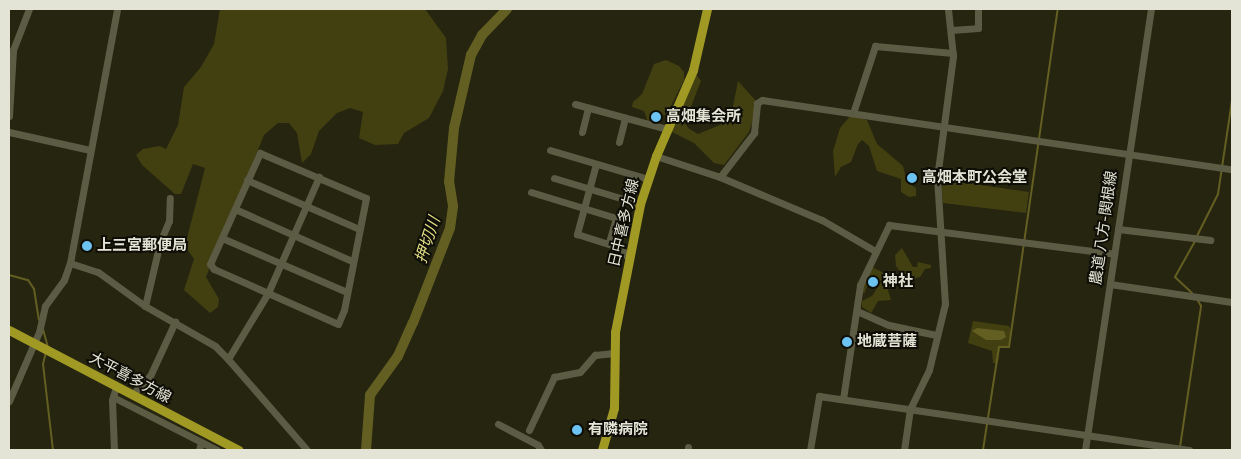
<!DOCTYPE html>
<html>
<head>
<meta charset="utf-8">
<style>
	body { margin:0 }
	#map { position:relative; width:1241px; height:459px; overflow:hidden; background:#262510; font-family:Figtree,"Noto Sans JP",sans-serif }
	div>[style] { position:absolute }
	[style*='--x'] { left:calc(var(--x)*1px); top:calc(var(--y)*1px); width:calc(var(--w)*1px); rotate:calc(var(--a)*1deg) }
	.green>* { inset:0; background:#423f10 }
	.water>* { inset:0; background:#635f22 }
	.stream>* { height:2px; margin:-1px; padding:0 1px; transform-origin:1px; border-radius:1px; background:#635f22 }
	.river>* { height:10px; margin:-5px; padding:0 5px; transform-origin:5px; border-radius:5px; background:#635f22 }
	.minor>* { height:7px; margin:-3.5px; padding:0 3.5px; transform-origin:3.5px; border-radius:3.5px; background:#5c5b44 }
	.major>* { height:9px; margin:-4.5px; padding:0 4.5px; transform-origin:4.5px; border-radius:4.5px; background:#a09924 }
	.dots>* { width:14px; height:14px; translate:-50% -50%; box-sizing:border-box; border:2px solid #0e0e06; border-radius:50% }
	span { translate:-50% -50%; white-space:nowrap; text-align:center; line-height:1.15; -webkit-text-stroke:4px #0e0e06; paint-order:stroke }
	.poi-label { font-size:15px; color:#e4e4d6; font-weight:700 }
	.left { translate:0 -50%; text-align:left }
	.street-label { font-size:15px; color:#e4e4d6 }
	.water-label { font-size:16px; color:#e2dd83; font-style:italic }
	.frame { position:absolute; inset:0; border:10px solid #e4e4d6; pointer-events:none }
</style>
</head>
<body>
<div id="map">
	<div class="green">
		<i style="clip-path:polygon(220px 9px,425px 9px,446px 38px,448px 69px,443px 91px,429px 118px,404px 133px,398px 144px,375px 145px,359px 138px,363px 112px,350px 108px,337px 113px,319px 131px,311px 154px,302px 163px,297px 133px,289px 123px,278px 123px,264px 135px,206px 277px,219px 299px,218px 307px,210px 313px,184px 290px,194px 259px,185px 246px,205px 168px,193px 164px,181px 194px,175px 194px,142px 165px,136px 155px,143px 149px,160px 146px,166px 149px,178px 125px,184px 87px,201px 67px,214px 44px)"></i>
		<i style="clip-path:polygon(666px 60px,679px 66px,684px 72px,684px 80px,666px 116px,652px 112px,648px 122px,644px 111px,632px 107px,633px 102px,642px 94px,654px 64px)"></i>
		<i style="clip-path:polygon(696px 74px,701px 81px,685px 122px,688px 128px,698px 134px,720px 125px,731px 116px,738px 81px,755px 100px,756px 110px,749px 132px,724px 165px,714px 163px,694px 143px,672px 132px,670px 126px)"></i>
		<i style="clip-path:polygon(851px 115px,867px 120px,877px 144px,903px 166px,907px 182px,916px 188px,916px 196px,909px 197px,901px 192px,901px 179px,877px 171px,869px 146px,862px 140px,858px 144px,851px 162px,841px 167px,835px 177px,833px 151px,840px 128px)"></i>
		<i style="clip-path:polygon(941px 179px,1029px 192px,1026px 213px,943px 203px)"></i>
		<i style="clip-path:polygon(902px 248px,913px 267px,917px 267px,918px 262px,931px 265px,931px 268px,925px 269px,920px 277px,912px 279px,903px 276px,896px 266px,895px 255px)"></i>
		<i style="clip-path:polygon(870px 266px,886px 274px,893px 272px,895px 275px,888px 290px,891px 300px,878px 301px,871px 313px,862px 307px,862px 301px,872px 296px,879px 285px,877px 277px,870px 279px,864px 294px,861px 287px)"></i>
		<i style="clip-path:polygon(973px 321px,1009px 326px,1012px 332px,1009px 347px,1000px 348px,998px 363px,993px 363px,992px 351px,968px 343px)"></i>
	</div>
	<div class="water">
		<i style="clip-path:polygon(977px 328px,1004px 331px,1006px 337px,1001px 340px,986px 340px,972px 331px)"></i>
	</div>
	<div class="stream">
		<i style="--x:1197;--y:236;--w:47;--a:-63.4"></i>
		<i style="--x:1218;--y:194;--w:95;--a:-81.5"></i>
		<i style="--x:9;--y:275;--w:20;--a:15"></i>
		<i style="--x:28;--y:280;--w:11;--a:56"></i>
		<i style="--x:34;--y:289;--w:31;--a:81"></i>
		<i style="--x:1192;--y:293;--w:23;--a:-137"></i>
		<i style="--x:1175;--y:277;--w:41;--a:-60.9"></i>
		<i style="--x:43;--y:329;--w:20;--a:75"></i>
		<i style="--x:46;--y:352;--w:12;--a:104"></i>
		<i style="--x:43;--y:364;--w:87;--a:83.4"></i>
		<i style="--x:1180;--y:447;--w:143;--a:-81.5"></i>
		<i style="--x:1201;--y:306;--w:8;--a:-120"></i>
		<i style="--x:983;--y:450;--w:104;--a:-81.2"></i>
		<i style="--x:999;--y:347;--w:10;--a:0"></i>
		<i style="--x:1009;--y:347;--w:342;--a:-81.8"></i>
	</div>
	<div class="river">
		<i style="--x:366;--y:450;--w:55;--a:-85.8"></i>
		<i style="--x:370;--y:395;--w:48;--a:-54.3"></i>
		<i style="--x:398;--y:356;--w:36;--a:-66"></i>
		<i style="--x:413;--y:323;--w:102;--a:-68.7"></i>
		<i style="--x:450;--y:228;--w:22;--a:-82"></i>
		<i style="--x:453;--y:206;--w:24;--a:-99"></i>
		<i style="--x:449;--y:182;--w:54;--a:-84.7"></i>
		<i style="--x:454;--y:128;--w:75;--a:-76.9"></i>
		<i style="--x:471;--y:55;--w:23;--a:-61"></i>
		<i style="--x:482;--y:35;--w:36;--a:-46"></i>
	</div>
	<div class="minor">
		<i style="--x:951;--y:30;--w:27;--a:-4"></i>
		<i style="--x:978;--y:28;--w:19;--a:-90"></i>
		<i style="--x:575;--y:104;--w:95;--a:15.2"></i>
		<i style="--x:853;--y:113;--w:71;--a:-71.8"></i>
		<i style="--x:875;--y:46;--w:78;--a:5.1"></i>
		<i style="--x:9;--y:116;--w:66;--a:-86.5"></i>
		<i style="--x:13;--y:50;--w:44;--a:-68.7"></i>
		<i style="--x:9;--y:132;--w:83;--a:12.5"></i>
		<i style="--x:582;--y:132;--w:25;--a:-76"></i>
		<i style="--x:619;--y:142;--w:25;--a:-76"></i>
		<i style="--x:550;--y:150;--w:102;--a:16.5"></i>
		<i style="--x:260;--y:153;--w:115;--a:23"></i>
		<i style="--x:366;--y:198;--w:114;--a:101.1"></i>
		<i style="--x:344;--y:310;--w:15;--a:113"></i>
		<i style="--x:338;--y:324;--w:136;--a:-156.1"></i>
		<i style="--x:214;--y:269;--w:6;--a:-129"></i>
		<i style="--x:210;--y:264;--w:122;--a:-65.8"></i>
		<i style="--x:656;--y:156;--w:67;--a:18.2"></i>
		<i style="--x:720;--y:177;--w:111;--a:22.9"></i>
		<i style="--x:822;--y:220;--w:61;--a:30.3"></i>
		<i style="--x:596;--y:164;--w:73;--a:105.2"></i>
		<i style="--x:577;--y:234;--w:46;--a:17.7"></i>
		<i style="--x:621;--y:248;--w:14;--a:54"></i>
		<i style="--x:720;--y:177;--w:56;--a:-52.3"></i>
		<i style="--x:754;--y:133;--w:30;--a:-84"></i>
		<i style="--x:757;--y:103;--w:6;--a:-31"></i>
		<i style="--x:762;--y:100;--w:475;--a:8.4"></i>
		<i style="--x:554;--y:178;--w:90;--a:16.8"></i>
		<i style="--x:247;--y:180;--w:122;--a:23.6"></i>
		<i style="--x:531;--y:192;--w:89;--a:17"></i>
		<i style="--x:616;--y:218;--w:26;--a:106"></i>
		<i style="--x:235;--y:209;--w:128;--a:24"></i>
		<i style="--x:1118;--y:229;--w:93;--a:6.8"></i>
		<i style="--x:222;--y:238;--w:136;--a:23.4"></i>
		<i style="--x:70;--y:263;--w:29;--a:18"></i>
		<i style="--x:98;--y:272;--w:58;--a:35.9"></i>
		<i style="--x:145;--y:306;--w:81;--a:29.7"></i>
		<i style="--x:215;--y:346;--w:18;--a:45"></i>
		<i style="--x:1110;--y:284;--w:123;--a:8.4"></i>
		<i style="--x:145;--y:306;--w:66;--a:-76.8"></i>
		<i style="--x:160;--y:242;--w:23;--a:-67"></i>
		<i style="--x:169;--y:221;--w:23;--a:-88"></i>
		<i style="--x:857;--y:311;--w:35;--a:24"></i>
		<i style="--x:889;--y:325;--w:48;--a:12"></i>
		<i style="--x:132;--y:395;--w:26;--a:-47"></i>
		<i style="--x:150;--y:376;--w:60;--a:-65.2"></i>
		<i style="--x:113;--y:397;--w:117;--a:27"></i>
		<i style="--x:843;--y:399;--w:115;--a:-81.5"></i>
		<i style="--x:860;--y:285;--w:67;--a:-64.2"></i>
		<i style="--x:889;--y:225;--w:227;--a:7.3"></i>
		<i style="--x:9;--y:401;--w:75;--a:-66.5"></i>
		<i style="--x:39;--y:332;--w:27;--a:-77"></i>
		<i style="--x:45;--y:306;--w:32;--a:-54"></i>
		<i style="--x:64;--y:280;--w:18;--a:-71"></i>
		<i style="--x:70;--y:263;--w:258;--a:-79.5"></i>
		<i style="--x:498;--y:424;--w:45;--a:27.7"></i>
		<i style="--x:538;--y:445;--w:6;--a:59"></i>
		<i style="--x:529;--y:430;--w:59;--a:-64.7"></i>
		<i style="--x:554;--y:377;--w:26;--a:-11"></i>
		<i style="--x:580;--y:372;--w:23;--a:-49"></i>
		<i style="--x:595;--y:355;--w:19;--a:-6"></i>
		<i style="--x:114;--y:450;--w:50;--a:-92.3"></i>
		<i style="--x:112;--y:400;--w:14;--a:-73"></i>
		<i style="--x:199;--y:450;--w:8;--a:-76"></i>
		<i style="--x:307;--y:450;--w:121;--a:-131"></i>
		<i style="--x:228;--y:359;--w:77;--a:-58.8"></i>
		<i style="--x:268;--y:293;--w:127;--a:-66.3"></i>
		<i style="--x:688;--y:450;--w:3;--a:-90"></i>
		<i style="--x:810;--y:450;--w:55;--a:-80.5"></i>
		<i style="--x:819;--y:396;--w:374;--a:8.3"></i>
		<i style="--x:904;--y:450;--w:41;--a:-81.7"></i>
		<i style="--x:910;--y:409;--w:43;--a:-64"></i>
		<i style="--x:929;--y:370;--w:68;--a:-76.4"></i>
		<i style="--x:945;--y:304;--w:126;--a:-93.6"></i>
		<i style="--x:937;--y:178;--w:123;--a:-82.5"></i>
		<i style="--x:953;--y:56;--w:47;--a:-96.1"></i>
		<i style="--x:1085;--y:450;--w:446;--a:-81.5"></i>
	</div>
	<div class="major">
		<i style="--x:9;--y:330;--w:259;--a:27.6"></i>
		<i style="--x:602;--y:450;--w:44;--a:-74.1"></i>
		<i style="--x:614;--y:408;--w:76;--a:-89.2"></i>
		<i style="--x:615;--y:332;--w:130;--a:-78.9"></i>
		<i style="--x:640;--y:204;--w:51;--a:-71.6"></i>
		<i style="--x:656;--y:156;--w:94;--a:-66.7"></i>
		<i style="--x:693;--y:70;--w:63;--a:-77.1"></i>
	</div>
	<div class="dots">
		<i style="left:656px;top:117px;background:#6cc3f2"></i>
		<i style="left:912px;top:178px;background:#6cc3f2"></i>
		<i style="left:87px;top:246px;background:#6cc3f2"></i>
		<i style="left:873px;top:282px;background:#6cc3f2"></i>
		<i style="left:847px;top:342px;background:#6cc3f2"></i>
		<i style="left:577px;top:430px;background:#6cc3f2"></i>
	</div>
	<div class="poi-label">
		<span class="left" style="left:666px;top:117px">高畑集会所</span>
		<span class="left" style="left:922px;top:178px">高畑本町公会堂</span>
		<span class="left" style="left:97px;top:246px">上三宮郵便局</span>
		<span class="left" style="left:883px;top:282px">神社</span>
		<span class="left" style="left:857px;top:342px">地蔵菩薩</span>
		<span class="left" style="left:588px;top:430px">有隣病院</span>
	</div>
	<div class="street-label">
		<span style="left:624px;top:223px;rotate:-77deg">日中喜多方線</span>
		<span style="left:1104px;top:228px;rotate:-82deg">農道 八方-関根線</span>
		<span style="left:130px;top:378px;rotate:28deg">大平喜多方線</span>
	</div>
	<div class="water-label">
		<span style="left:428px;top:240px;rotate:-72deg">押切川</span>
	</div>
	<div class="frame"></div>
</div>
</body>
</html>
